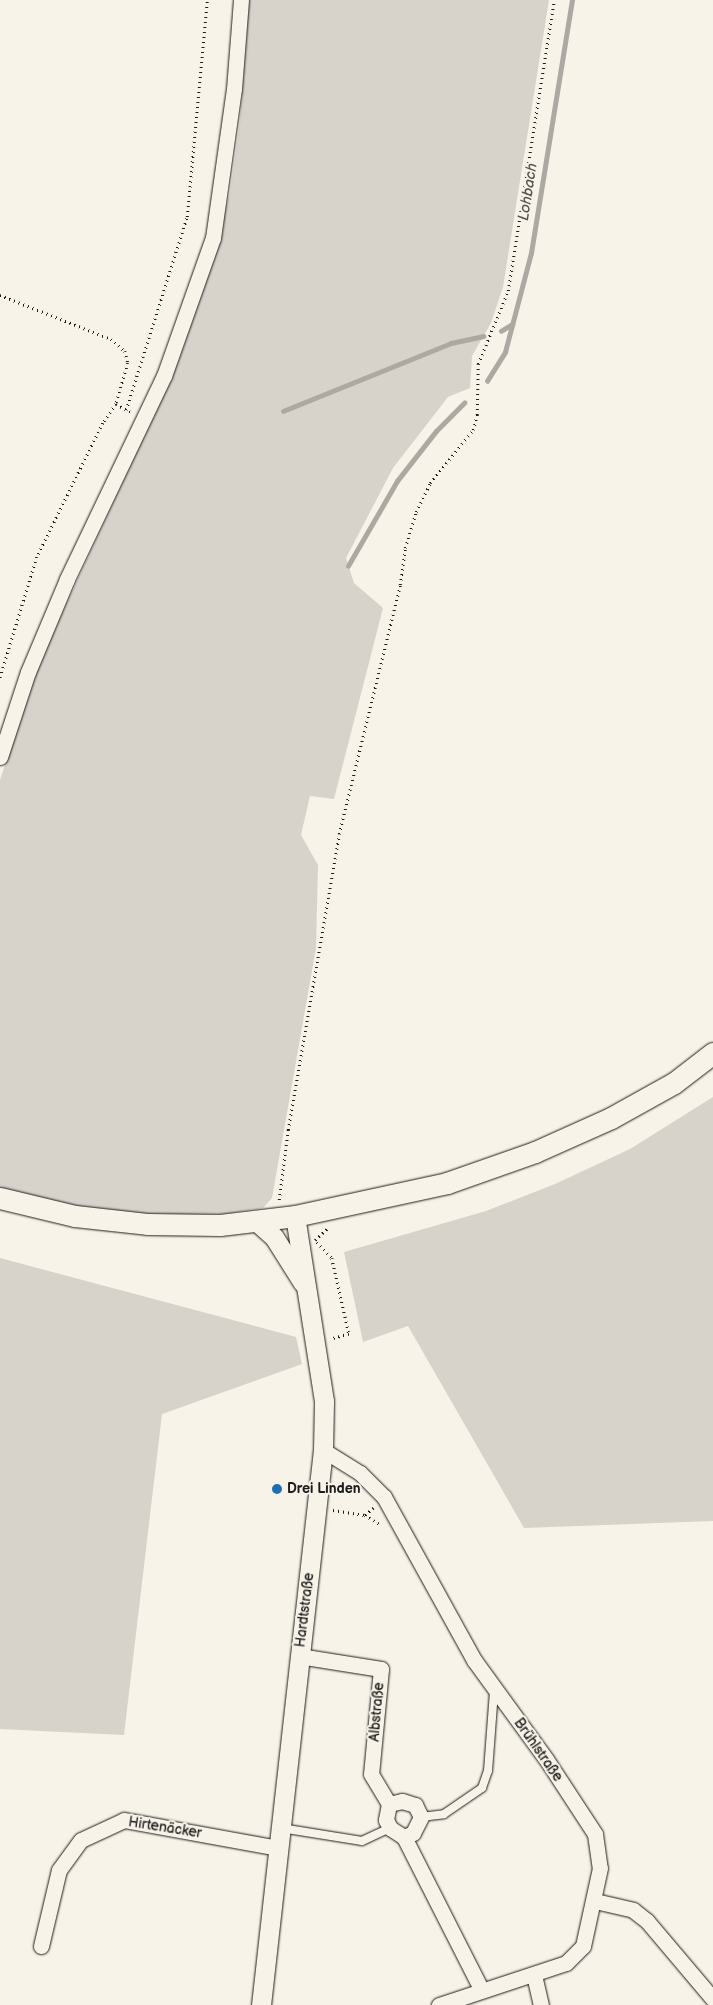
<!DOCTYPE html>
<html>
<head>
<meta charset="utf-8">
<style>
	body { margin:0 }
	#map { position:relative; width:713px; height:2005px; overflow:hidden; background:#f7f3e8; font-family:"Balsamiq Sans",sans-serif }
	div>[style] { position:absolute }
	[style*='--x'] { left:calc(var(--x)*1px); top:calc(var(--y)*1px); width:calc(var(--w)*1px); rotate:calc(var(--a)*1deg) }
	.green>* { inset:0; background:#d7d3cb }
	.stream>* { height:4.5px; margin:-2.25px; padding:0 2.25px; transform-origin:2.25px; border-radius:2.25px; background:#aca9a2 }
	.path>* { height:2.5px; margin-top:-1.25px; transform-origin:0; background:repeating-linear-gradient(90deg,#1c1c1c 0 1px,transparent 0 5px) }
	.roads { filter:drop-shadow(0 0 1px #1c1c1c) drop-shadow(0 0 1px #1c1c1c) }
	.service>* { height:8px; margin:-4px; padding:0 4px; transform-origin:4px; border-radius:4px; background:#f7f3e8 }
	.minor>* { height:15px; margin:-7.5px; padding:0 7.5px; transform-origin:7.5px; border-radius:7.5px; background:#f7f3e8 }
	.tertiary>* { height:19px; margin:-9.5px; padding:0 9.5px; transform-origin:9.5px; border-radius:9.5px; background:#f7f3e8 }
	.secondary>* { height:21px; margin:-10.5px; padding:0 10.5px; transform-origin:10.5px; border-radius:10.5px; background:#f7f3e8 }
	.dots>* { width:14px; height:14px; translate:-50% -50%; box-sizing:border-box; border:2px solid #f7f3e8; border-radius:50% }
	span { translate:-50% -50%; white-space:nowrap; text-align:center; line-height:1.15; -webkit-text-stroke:4px #f7f3e8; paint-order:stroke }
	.poi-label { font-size:14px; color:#1c1c1c; font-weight:700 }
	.left { translate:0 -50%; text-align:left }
	.street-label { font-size:14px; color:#1c1c1c }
	.water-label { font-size:15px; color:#565452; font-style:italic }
</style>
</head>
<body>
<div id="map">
	<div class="green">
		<i style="clip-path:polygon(249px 0,549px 0,503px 287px,491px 323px,472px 356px,470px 388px,448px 397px,393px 468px,346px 558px,354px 583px,383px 608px,334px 799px,310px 796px,301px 835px,318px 865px,316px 948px,272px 1198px,263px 1208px,225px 1214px,144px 1215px,73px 1205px,0 1189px,0 780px,38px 665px,164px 393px,202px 294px,230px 193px,240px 120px)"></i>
		<i style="clip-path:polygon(713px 1097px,713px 1521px,524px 1528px,408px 1326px,363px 1342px,344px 1252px,486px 1211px,555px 1184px,630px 1149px)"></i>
		<i style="clip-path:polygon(0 1258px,296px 1337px,302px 1364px,162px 1414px,124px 1735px,0 1729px)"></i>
	</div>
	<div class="stream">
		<i style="--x:501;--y:331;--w:13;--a:-32"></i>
		<i style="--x:487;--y:381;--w:34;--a:-58"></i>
		<i style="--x:505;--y:352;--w:102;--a:-75.3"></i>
		<i style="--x:531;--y:253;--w:256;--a:-80.8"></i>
		<i style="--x:283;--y:411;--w:181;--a:-22"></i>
		<i style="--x:451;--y:343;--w:33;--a:-12"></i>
		<i style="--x:348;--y:566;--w:98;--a:-60"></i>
		<i style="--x:397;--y:481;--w:63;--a:-52"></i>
		<i style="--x:436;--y:431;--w:40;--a:-45"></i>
	</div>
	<div class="path">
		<i style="--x:0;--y:295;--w:119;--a:21.6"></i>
		<i style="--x:111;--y:339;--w:18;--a:41"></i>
		<i style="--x:125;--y:351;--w:12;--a:76"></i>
		<i style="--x:128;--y:363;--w:43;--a:106.3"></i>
		<i style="--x:116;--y:404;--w:23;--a:124"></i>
		<i style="--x:103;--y:423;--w:149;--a:116.2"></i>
		<i style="--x:37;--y:557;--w:127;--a:107"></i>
		<i style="--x:116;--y:404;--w:17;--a:28"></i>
		<i style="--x:126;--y:410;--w:202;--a:-72.5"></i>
		<i style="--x:187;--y:217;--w:218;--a:-84.7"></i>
		<i style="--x:279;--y:1200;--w:71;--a:-82.7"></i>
		<i style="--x:288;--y:1130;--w:300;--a:-80.2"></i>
		<i style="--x:339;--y:834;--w:256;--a:-76.2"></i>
		<i style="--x:400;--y:585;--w:37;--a:-82"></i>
		<i style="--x:405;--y:548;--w:38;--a:-73"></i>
		<i style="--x:416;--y:512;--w:32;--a:-64"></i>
		<i style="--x:430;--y:483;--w:68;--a:-50.9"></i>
		<i style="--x:473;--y:430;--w:16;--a:-75"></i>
		<i style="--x:477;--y:415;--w:51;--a:-88.9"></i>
		<i style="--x:478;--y:364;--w:79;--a:-67.7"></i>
		<i style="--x:508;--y:291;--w:295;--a:-81"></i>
		<i style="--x:315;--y:1240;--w:18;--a:-43"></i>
		<i style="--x:317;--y:1242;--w:22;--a:47"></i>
		<i style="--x:332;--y:1258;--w:78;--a:77.4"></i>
		<i style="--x:349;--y:1334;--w:19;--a:164"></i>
		<i style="--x:333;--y:1510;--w:32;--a:9"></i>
		<i style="--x:365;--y:1515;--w:19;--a:32"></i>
		<i style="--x:365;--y:1515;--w:11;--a:-41"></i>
	</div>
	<div class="roads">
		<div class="service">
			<i style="--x:421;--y:1817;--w:23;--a:-7"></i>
			<i style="--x:444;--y:1814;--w:46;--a:-34.4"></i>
			<i style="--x:482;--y:1788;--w:18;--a:-71"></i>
			<i style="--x:488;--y:1771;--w:80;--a:-85.7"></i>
			<i style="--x:281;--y:1828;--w:82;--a:9.1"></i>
			<i style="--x:362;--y:1841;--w:31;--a:-25"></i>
		</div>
		<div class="minor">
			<i style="--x:0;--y:757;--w:89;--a:-71.8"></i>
			<i style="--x:28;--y:672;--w:101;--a:-67.2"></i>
			<i style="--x:67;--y:579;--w:225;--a:-64.5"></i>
			<i style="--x:164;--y:376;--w:146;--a:-70.5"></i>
			<i style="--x:213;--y:238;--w:150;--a:-82"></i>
			<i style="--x:234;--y:89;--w:89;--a:-85.5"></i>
			<i style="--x:323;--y:1450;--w:44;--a:31.9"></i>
			<i style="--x:360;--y:1473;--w:34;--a:45"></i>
			<i style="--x:384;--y:1497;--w:186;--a:61.1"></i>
			<i style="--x:474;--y:1660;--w:122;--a:54"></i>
			<i style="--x:546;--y:1759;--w:90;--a:56.8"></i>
			<i style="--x:595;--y:1834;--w:34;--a:82"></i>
			<i style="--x:600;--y:1868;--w:80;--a:102.3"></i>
			<i style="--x:583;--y:1946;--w:24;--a:135"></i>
			<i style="--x:566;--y:1963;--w:134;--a:161.7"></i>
			<i style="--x:299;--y:1656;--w:83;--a:9"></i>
			<i style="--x:381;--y:1669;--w:105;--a:95.4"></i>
			<i style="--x:371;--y:1774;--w:35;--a:59"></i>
			<i style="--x:389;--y:1804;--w:16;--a:101"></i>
			<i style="--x:386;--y:1820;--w:9;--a:63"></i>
			<i style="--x:390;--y:1828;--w:17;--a:33"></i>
			<i style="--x:404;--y:1837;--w:170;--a:63.1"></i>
			<i style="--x:389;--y:1804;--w:13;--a:-13"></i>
			<i style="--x:402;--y:1801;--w:14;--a:17"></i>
			<i style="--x:415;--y:1805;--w:13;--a:63"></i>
			<i style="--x:421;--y:1817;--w:18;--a:117"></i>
			<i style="--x:413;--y:1833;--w:10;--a:156"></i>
			<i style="--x:595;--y:1901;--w:39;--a:13"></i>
			<i style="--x:633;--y:1910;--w:18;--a:38"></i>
			<i style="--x:647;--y:1921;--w:102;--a:49.8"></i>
			<i style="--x:41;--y:1946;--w:78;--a:-76.7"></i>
			<i style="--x:59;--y:1870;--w:37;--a:-54"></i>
			<i style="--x:81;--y:1840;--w:47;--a:-24.9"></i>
			<i style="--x:124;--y:1820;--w:157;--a:10.3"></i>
			<i style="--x:534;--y:1975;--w:31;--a:77"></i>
		</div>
		<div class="tertiary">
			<i style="--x:256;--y:1221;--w:24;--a:42"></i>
			<i style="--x:274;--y:1237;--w:54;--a:57.8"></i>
			<i style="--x:261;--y:2005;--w:558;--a:-83.63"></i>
			<i style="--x:323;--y:1450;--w:49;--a:-88.8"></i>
			<i style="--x:324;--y:1401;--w:187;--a:-98.9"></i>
		</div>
		<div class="secondary">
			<i style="--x:0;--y:1198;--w:77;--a:13.5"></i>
			<i style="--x:75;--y:1216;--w:72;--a:6.3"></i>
			<i style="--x:147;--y:1224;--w:73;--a:0.8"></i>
			<i style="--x:220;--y:1225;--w:76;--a:-6.8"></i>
			<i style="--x:295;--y:1216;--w:156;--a:-12.2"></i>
			<i style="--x:447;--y:1183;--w:93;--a:-19.4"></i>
			<i style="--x:535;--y:1152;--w:83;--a:-24.1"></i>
			<i style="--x:611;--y:1118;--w:72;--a:-29.1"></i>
			<i style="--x:674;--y:1083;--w:49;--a:-37.6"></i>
		</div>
	</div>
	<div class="dots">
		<i style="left:277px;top:1489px;background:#1f6fb2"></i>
	</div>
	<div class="poi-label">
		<span class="left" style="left:287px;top:1489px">Drei Linden</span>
	</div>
	<div class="street-label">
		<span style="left:305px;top:1610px;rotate:-83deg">Hardtstraße</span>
		<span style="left:377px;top:1712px;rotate:-85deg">Albstraße</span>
		<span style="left:538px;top:1750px;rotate:55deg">Brühlstraße</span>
		<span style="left:165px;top:1828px;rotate:9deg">Hirtenäcker</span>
	</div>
	<div class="water-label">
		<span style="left:528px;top:192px;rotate:-81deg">Lohbach</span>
	</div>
</div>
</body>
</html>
